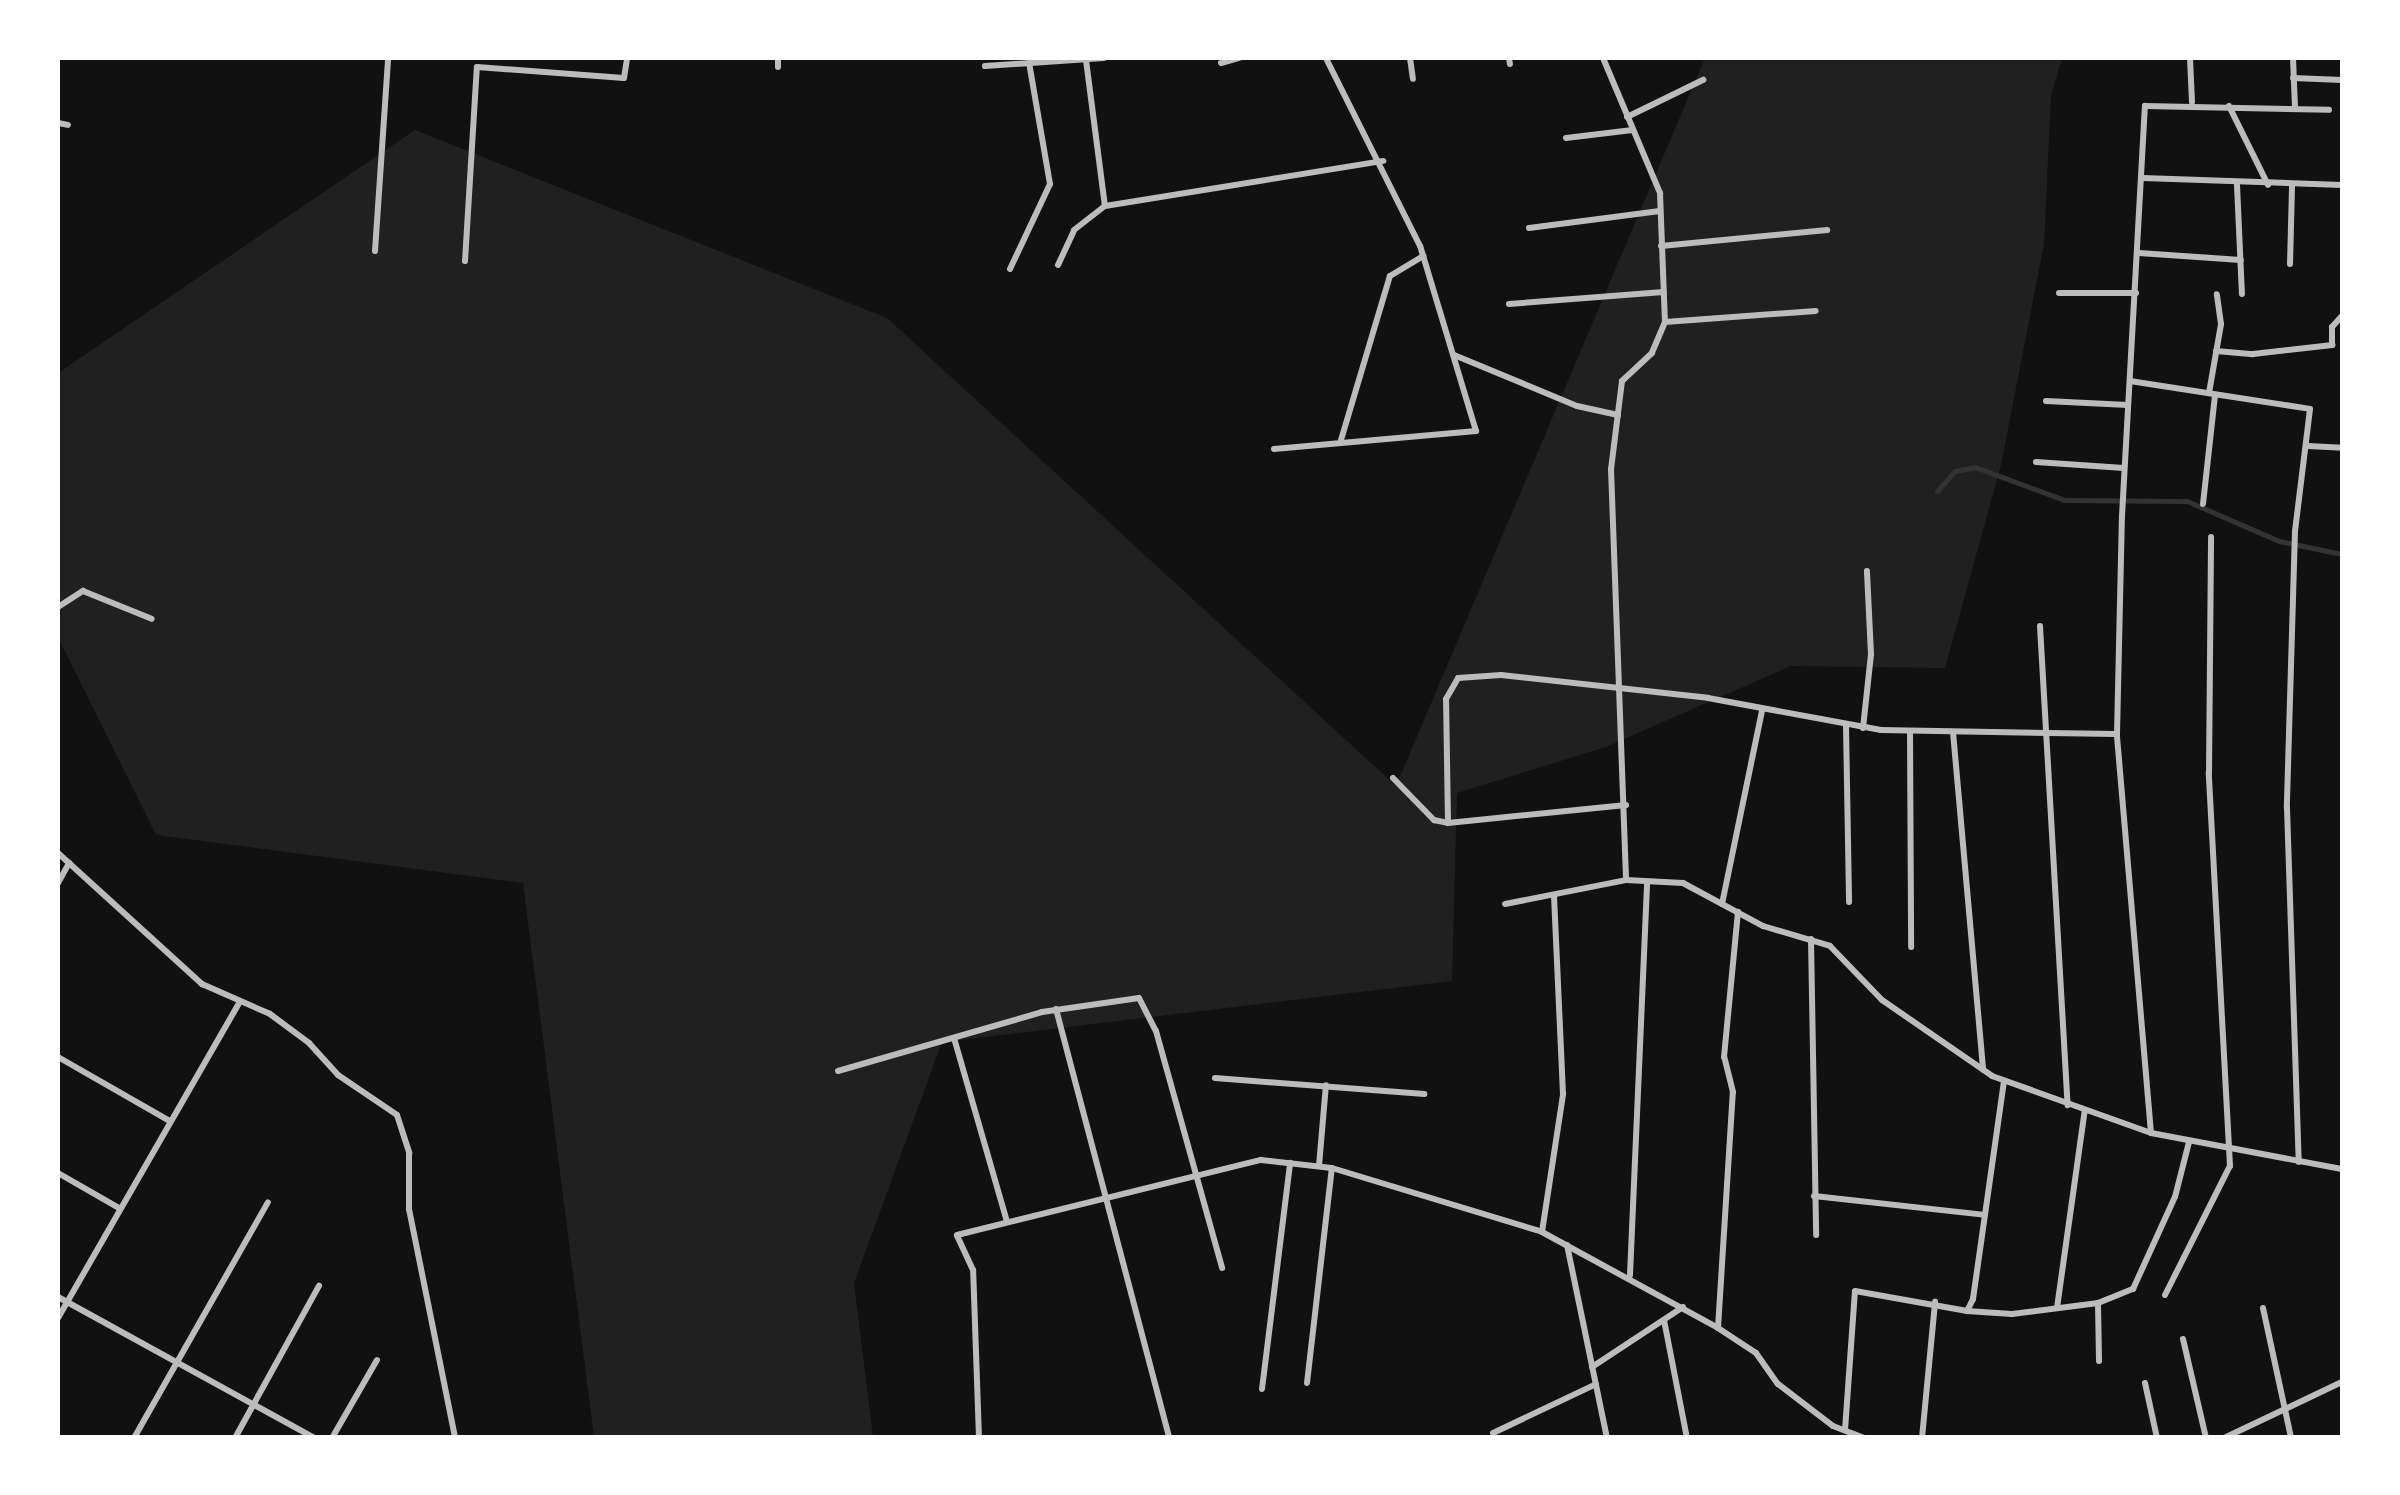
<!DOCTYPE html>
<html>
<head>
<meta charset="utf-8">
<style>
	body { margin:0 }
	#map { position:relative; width:2400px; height:1495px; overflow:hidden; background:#111; font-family:"PT Sans Narrow",sans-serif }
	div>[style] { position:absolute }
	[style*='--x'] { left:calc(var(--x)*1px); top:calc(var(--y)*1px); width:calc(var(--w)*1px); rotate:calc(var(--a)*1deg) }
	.green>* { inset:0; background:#202020 }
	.stream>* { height:5px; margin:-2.5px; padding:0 2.5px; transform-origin:2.5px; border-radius:2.5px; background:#333 }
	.minor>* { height:6px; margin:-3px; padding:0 3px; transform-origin:3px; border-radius:3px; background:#bcbcbc }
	span { translate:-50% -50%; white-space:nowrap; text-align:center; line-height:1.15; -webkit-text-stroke:9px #fff; paint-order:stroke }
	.frame { position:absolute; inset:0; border:60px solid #fff; pointer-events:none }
</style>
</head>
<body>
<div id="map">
	<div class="green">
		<i style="clip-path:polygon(1705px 58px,2062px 58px,2051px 96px,2044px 244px,2001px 465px,1945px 668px,1791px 666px,1606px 747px,1457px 793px,1452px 981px,942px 1042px,854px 1283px,873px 1437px,594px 1437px,523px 883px,156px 835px,58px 637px,58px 373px,415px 130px,887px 318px,1396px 786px)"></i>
	</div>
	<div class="stream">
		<i style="--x:1937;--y:491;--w:27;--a:-48"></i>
		<i style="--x:1955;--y:471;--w:20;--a:-11"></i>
		<i style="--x:1975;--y:467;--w:95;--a:20.3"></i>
		<i style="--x:2064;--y:500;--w:123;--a:0.5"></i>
		<i style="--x:2187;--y:501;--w:100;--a:23.5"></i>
		<i style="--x:2279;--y:541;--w:64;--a:11.7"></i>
	</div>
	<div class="minor">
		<i style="--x:1410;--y:58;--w:21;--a:82"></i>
		<i style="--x:1509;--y:58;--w:6;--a:81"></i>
		<i style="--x:1603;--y:58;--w:147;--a:67.1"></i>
		<i style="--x:1660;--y:193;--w:129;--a:87.8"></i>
		<i style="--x:1665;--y:322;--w:34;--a:113"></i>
		<i style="--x:1652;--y:353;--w:41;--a:137"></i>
		<i style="--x:1622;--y:381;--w:89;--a:97.1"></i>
		<i style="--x:1611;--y:469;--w:411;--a:87.9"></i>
		<i style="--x:2190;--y:58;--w:44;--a:87.4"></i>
		<i style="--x:2293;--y:58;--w:50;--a:87.7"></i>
		<i style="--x:1086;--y:60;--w:147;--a:82.6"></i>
		<i style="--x:1221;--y:63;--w:19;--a:-16"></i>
		<i style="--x:985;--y:66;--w:119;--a:-3.8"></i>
		<i style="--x:778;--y:67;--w:9;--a:-90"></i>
		<i style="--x:2293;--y:78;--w:49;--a:2.3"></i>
		<i style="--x:2229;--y:106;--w:88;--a:63.7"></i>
		<i style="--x:1627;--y:117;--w:85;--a:-26"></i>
		<i style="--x:58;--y:123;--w:10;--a:11"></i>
		<i style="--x:1566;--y:138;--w:67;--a:-6.8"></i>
		<i style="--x:2143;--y:178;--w:199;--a:2"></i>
		<i style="--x:2237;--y:185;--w:109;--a:87.4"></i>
		<i style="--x:1529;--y:228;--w:132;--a:-7.4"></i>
		<i style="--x:1661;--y:246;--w:167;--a:-5.5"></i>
		<i style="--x:375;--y:251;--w:193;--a:-86.1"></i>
		<i style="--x:2139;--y:253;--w:102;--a:3.9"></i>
		<i style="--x:465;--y:261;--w:194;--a:-86.5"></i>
		<i style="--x:477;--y:67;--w:147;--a:4.3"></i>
		<i style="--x:624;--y:78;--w:20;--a:-81"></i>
		<i style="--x:2290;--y:264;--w:79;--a:-88.5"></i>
		<i style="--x:1058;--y:265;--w:38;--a:-65"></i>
		<i style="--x:1074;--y:230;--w:39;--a:-38"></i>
		<i style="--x:1105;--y:206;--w:282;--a:-9.2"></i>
		<i style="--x:1010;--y:269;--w:94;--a:-64.8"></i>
		<i style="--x:1050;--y:184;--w:123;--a:-99.8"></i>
		<i style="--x:2059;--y:293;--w:77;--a:0"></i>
		<i style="--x:1509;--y:304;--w:155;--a:-4.4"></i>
		<i style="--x:1665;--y:322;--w:151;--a:-4.2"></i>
		<i style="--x:2216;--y:351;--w:37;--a:5"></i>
		<i style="--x:2253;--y:354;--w:80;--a:-6.5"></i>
		<i style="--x:2332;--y:345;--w:18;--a:-90"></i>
		<i style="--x:2332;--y:327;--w:15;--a:-48"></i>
		<i style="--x:1454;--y:355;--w:133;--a:22.5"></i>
		<i style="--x:1577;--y:406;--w:42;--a:12.4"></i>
		<i style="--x:2130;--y:381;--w:182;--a:8.8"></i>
		<i style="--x:2310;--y:409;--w:123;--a:97"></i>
		<i style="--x:2295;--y:531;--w:277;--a:91.7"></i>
		<i style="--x:2287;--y:808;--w:354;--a:88.1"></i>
		<i style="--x:2209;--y:393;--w:70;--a:-80.1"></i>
		<i style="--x:2221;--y:324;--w:30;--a:-98"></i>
		<i style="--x:2046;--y:401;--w:82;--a:2.8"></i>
		<i style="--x:1341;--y:440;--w:171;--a:-73.4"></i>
		<i style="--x:1390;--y:276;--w:39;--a:-31"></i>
		<i style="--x:2308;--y:446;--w:34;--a:3"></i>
		<i style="--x:1274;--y:449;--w:203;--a:-5.1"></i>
		<i style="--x:1476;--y:431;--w:193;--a:-106.8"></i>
		<i style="--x:1420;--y:246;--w:210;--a:-116.6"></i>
		<i style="--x:2036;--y:462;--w:88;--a:3.9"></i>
		<i style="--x:2203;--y:504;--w:110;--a:-83.7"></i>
		<i style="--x:58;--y:607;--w:30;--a:-33"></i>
		<i style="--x:83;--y:591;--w:74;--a:22.1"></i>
		<i style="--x:2040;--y:626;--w:480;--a:86.7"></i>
		<i style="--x:1846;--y:726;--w:176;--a:89"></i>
		<i style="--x:1863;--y:728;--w:74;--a:-83.8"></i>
		<i style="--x:1871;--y:654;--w:83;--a:-92.8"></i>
		<i style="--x:1910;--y:731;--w:216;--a:89.7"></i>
		<i style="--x:1953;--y:732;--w:339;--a:84.9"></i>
		<i style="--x:1393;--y:778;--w:59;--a:45.7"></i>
		<i style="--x:1434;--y:820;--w:14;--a:12"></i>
		<i style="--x:1448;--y:823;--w:179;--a:-5.8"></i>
		<i style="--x:1448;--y:823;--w:124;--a:-90.9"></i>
		<i style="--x:1446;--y:699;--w:24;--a:-60"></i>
		<i style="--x:1458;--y:678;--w:43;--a:-4"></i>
		<i style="--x:1501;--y:675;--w:208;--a:6.3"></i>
		<i style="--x:1708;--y:698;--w:176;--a:10.5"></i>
		<i style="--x:1881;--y:730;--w:236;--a:1"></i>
		<i style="--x:58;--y:853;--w:195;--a:42.3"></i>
		<i style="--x:202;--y:984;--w:74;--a:23.8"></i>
		<i style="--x:270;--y:1014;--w:49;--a:36.6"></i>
		<i style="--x:309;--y:1043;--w:43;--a:47.8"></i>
		<i style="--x:338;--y:1075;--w:71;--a:34.1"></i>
		<i style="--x:397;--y:1115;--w:40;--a:72"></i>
		<i style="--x:409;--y:1153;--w:56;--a:90"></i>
		<i style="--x:409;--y:1209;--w:234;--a:78.6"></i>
		<i style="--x:58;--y:883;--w:23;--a:-61"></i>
		<i style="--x:1505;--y:904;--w:123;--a:-11.2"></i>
		<i style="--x:1626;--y:880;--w:57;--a:3"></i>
		<i style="--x:1683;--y:883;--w:91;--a:28.3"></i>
		<i style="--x:1763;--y:926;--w:70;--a:16.6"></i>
		<i style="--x:1830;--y:946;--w:75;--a:46.1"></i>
		<i style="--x:1882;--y:1000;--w:134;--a:34.6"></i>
		<i style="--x:1992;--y:1076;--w:169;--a:19.7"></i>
		<i style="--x:2151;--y:1133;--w:194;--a:10.7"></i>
		<i style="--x:1722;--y:904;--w:197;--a:-78.3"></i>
		<i style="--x:1811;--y:939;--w:296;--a:89"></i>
		<i style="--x:1056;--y:1009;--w:444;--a:75.2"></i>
		<i style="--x:954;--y:1038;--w:191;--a:73.9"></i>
		<i style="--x:58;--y:1057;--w:127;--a:29.8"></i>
		<i style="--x:838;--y:1071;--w:212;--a:-16.1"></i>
		<i style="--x:1042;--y:1012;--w:98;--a:-8.2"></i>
		<i style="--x:1139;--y:998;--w:37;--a:63"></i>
		<i style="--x:1156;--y:1031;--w:246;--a:74.4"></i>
		<i style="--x:1215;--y:1078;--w:210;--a:4.4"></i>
		<i style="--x:2151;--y:1133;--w:400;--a:-94.9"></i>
		<i style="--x:2117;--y:734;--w:218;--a:-88.7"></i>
		<i style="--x:2122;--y:516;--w:411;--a:-86.8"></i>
		<i style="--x:2145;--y:106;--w:184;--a:1.2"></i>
		<i style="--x:1319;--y:1166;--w:81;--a:-85.1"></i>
		<i style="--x:58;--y:1173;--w:70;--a:29.8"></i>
		<i style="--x:1814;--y:1196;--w:172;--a:6.3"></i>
		<i style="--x:1542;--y:1232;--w:140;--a:-81.3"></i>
		<i style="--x:1563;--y:1094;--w:198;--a:-92.6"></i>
		<i style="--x:1567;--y:1245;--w:197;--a:78.3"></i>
		<i style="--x:1630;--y:1275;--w:391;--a:-87.5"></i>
		<i style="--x:2165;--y:1295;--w:144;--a:-63.3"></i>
		<i style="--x:2230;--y:1166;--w:394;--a:-93.1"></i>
		<i style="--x:2209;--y:773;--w:236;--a:-89.5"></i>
		<i style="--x:58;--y:1297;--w:292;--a:28.8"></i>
		<i style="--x:2098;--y:1303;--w:58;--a:89"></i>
		<i style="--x:2057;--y:1308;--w:200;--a:-82"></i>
		<i style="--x:2263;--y:1308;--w:133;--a:77.8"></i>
		<i style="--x:1967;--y:1311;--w:45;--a:3.8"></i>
		<i style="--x:2012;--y:1314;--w:87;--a:-7.3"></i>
		<i style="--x:2098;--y:1303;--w:38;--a:-22"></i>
		<i style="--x:2133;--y:1289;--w:101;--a:-65.5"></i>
		<i style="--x:2175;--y:1197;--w:57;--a:-75.7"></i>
		<i style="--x:58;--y:1318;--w:363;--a:-60.1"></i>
		<i style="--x:1664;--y:1320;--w:120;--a:79"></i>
		<i style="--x:1718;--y:1328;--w:236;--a:-86.4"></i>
		<i style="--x:1733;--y:1092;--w:36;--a:-104"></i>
		<i style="--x:1724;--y:1057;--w:146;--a:-84.5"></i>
		<i style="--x:2183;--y:1339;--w:102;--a:76.9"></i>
		<i style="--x:1592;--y:1367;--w:109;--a:-33.4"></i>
		<i style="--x:1307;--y:1383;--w:216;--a:-83.4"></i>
		<i style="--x:2145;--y:1383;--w:56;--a:77.7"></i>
		<i style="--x:1262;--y:1389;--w:228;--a:-82.9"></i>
		<i style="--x:1845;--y:1430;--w:139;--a:-85.9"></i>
		<i style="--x:1855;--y:1291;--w:114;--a:10.1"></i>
		<i style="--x:1967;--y:1311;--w:13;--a:-63"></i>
		<i style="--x:1973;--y:1299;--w:219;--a:-81.9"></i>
		<i style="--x:1493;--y:1433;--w:114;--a:-25.4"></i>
		<i style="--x:134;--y:1438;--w:271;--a:-60.4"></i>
		<i style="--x:235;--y:1438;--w:174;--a:-61.1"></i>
		<i style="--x:332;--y:1438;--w:90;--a:-60"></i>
		<i style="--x:979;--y:1438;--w:168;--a:-92"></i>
		<i style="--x:973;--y:1270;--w:38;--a:-115"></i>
		<i style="--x:957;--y:1235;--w:313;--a:-13.9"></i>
		<i style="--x:1261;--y:1160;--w:71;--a:6.4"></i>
		<i style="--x:1332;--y:1168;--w:220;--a:16.9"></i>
		<i style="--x:1542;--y:1232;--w:200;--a:28.6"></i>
		<i style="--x:1718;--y:1328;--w:45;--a:33.3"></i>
		<i style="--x:1756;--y:1353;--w:38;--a:55"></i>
		<i style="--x:1778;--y:1384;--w:69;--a:37.4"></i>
		<i style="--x:1833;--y:1426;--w:33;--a:21"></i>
		<i style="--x:1922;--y:1438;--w:137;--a:-84.5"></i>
		<i style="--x:2224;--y:1438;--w:131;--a:-25.4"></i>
	</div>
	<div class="frame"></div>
</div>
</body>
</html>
